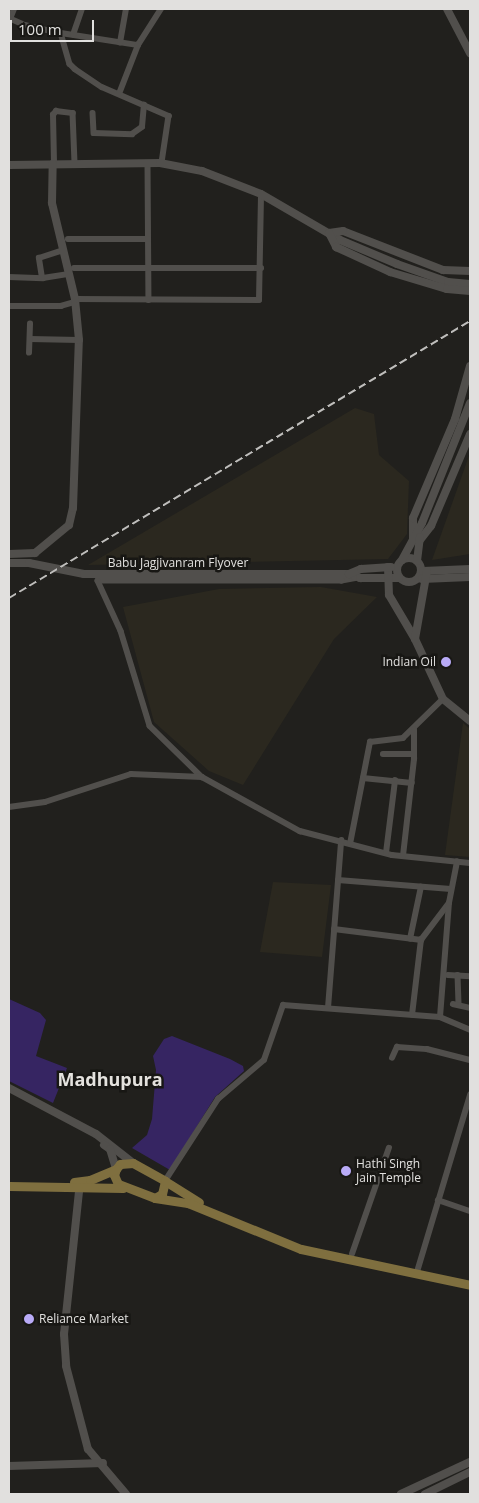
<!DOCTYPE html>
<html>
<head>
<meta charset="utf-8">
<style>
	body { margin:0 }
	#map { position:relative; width:479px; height:1503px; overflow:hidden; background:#21201d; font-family:"Open Sans",sans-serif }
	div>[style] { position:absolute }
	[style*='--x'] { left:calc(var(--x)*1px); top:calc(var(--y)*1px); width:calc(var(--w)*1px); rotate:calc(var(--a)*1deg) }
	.built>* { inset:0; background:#2b281f }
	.green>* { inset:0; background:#362562 }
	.street>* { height:5.5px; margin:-2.75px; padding:0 2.75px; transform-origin:2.75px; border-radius:2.75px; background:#514f4c }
	.secondary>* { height:8px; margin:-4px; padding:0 4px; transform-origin:4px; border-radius:4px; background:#514f4c }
	.secondary>.ring { margin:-4px; padding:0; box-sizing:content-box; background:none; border:8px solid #514f4c; border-radius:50% }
	.primary>* { height:9px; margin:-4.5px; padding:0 4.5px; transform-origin:4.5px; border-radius:4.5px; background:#7f6f3f }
	.rail>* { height:2px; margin-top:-1px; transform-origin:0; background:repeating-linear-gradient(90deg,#bfbebc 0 8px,transparent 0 12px) }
	.dots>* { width:14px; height:14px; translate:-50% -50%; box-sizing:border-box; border:2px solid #181714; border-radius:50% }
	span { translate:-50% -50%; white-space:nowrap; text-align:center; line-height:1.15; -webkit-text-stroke:5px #181714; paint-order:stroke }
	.street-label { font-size:12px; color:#e1e0de }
	.poi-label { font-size:12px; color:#e1e0de }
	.right { translate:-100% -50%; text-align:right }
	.left { translate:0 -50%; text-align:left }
	.district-label { font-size:18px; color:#e4e2de; font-weight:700 }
	.frame { position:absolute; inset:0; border:10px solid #e1e0de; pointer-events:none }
	.scale { position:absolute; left:10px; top:20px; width:84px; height:22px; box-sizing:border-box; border:2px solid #e1e0de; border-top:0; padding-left:6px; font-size:15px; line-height:18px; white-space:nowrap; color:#e1e0de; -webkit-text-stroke:4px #181714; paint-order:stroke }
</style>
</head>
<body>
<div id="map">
	<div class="built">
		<i style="clip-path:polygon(355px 408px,374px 414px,379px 455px,409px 481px,407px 534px,388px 559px,88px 565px)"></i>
		<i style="clip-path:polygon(470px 453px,470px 554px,432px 560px)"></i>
		<i style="clip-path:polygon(321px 587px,377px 597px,334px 639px,243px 785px,209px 771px,154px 722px,123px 607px,219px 589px)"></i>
		<i style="clip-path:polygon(463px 723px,470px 729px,470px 857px,445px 855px)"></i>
		<i style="clip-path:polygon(273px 882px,331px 885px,322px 957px,260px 952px)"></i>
	</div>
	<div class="green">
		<i style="clip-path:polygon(9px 999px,40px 1013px,46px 1020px,36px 1056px,67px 1068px,53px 1103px,9px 1081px)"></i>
		<i style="clip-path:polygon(172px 1036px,230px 1059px,243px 1066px,244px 1071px,215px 1097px,170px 1170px,132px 1148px,147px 1135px,152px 1119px,156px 1070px,153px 1056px,164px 1039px)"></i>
	</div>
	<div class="street">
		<i style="--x:9;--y:18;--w:17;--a:24"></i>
		<i style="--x:25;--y:25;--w:37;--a:13"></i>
		<i style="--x:61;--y:33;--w:32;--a:74"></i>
		<i style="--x:70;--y:64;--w:7;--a:45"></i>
		<i style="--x:75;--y:69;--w:32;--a:34"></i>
		<i style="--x:102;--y:87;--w:73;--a:23.4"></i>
		<i style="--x:169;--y:116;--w:48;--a:98.5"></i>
		<i style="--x:10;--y:19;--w:11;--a:-68"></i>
		<i style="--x:61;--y:33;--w:78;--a:8.9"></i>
		<i style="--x:138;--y:45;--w:43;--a:-57.4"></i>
		<i style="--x:73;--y:35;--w:28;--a:-71"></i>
		<i style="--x:120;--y:43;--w:35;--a:-80"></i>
		<i style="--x:119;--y:94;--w:53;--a:-68.8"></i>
		<i style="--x:93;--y:113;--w:20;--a:87"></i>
		<i style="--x:94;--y:133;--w:38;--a:2"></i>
		<i style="--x:132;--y:134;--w:12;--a:-35"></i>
		<i style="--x:142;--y:127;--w:22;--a:-85"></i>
		<i style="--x:54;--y:163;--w:48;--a:-91.2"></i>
		<i style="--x:53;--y:115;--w:5;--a:-53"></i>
		<i style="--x:56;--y:111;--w:17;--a:7"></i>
		<i style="--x:73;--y:113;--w:50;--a:87.7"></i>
		<i style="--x:148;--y:163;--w:137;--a:89.6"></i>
		<i style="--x:68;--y:239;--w:80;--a:0"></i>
		<i style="--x:74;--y:268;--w:187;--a:0"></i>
		<i style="--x:9;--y:277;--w:34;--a:2"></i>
		<i style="--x:43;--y:278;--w:26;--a:-9"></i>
		<i style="--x:42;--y:278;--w:20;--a:-99"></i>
		<i style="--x:39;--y:258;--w:25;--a:-18"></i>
		<i style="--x:75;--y:299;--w:184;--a:0.3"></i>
		<i style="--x:259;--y:300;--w:106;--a:-88.9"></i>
		<i style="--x:9;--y:306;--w:52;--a:0"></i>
		<i style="--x:61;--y:306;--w:15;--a:-16"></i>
		<i style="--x:30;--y:339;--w:49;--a:1.2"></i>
		<i style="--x:29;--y:353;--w:29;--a:-88"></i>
		<i style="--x:358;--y:578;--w:16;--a:169"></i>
		<i style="--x:342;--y:581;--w:244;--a:180"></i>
		<i style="--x:98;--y:581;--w:55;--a:65.3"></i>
		<i style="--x:121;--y:631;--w:99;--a:73"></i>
		<i style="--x:150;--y:726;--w:73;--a:44.4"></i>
		<i style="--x:202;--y:777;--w:112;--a:28.9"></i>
		<i style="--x:300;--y:831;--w:95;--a:14.6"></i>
		<i style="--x:392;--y:855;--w:78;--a:5.9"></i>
		<i style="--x:383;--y:754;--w:31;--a:0"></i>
		<i style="--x:363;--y:778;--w:49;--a:5.8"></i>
		<i style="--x:9;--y:807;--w:36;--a:-8"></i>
		<i style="--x:45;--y:802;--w:90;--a:-18"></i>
		<i style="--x:131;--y:774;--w:71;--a:2.4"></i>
		<i style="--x:350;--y:844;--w:104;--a:-78.9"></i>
		<i style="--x:370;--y:742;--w:33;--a:-7"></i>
		<i style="--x:403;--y:738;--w:56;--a:-44.3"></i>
		<i style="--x:386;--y:853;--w:73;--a:-82.9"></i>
		<i style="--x:403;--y:856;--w:98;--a:-83.5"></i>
		<i style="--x:414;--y:759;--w:29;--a:-90"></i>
		<i style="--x:338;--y:880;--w:113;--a:4.6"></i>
		<i style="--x:334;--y:929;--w:88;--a:7.2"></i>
		<i style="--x:410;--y:939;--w:53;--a:-78.1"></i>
		<i style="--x:448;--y:975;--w:22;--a:3"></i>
		<i style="--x:458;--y:975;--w:30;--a:88"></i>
		<i style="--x:453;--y:1004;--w:17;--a:13"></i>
		<i style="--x:328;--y:1008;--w:168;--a:-85.5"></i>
		<i style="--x:412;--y:1015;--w:76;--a:-83.2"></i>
		<i style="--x:421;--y:940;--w:46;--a:-52.9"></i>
		<i style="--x:440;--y:1017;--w:114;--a:-85.5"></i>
		<i style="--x:449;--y:903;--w:42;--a:-79"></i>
		<i style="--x:392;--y:1058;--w:12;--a:-66"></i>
		<i style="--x:397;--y:1047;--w:30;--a:4"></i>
		<i style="--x:427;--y:1049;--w:44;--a:14.3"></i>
		<i style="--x:165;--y:1181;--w:98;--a:-57.1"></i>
		<i style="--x:218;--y:1099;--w:60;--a:-40.3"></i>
		<i style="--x:264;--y:1060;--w:58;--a:-70.9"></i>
		<i style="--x:283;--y:1005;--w:157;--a:4.4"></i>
		<i style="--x:440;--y:1017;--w:33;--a:23"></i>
		<i style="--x:438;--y:1200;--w:34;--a:19"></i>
		<i style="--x:352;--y:1254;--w:112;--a:-70.8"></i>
		<i style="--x:417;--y:1272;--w:185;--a:-73.3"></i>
	</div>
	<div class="secondary">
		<i style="--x:447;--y:9;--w:50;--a:62.4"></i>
		<i style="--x:9;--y:165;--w:151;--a:-0.8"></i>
		<i style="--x:160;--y:163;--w:43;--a:10.8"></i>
		<i style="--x:202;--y:171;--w:63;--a:21.3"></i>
		<i style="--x:261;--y:194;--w:91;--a:30.2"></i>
		<i style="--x:340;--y:240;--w:62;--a:22.8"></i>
		<i style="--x:397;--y:264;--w:54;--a:19.4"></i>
		<i style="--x:448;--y:282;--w:22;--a:5"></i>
		<i style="--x:470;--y:271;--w:27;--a:-178"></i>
		<i style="--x:443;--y:270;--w:107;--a:-158.7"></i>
		<i style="--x:343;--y:231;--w:14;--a:172"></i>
		<i style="--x:329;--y:233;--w:16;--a:63"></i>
		<i style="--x:336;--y:247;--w:60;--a:24.8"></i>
		<i style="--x:390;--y:272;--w:59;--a:16.6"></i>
		<i style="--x:447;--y:289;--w:23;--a:5"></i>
		<i style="--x:413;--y:540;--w:22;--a:-90"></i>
		<i style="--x:413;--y:518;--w:108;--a:-67"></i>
		<i style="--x:455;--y:419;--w:55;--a:-74.2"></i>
		<i style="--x:420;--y:540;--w:18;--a:-52"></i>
		<i style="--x:431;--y:526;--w:100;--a:-67"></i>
		<i style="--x:9;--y:554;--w:26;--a:-2"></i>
		<i style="--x:35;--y:553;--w:44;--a:-39.5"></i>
		<i style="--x:69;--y:525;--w:17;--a:-77"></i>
		<i style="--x:73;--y:508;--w:168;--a:-88"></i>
		<i style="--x:79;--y:340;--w:41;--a:-95.6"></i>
		<i style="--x:75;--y:299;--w:99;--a:-103.5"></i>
		<i style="--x:52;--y:203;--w:39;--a:-89"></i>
		<i class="ring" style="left:397px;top:558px;width:16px;height:16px"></i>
		<i style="--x:402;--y:560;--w:42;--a:-61.6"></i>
		<i style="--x:422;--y:523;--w:129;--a:-68.2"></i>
		<i style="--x:417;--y:561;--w:24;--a:-83"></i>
		<i style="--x:9;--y:563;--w:20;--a:0"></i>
		<i style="--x:29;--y:563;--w:56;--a:11.3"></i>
		<i style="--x:84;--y:574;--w:265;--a:0"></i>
		<i style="--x:349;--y:574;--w:12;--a:20"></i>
		<i style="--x:360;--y:578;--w:39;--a:0"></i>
		<i style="--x:388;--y:567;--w:28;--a:88"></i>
		<i style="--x:389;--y:595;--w:51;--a:59.4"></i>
		<i style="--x:415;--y:639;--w:66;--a:65"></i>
		<i style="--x:443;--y:699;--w:35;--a:39"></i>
		<i style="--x:423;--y:571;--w:47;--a:-2.4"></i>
		<i style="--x:349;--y:574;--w:13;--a:-23"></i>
		<i style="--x:361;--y:569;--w:30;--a:-4"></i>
		<i style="--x:422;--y:579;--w:48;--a:-2.4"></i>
		<i style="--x:415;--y:639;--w:69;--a:-80"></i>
		<i style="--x:9;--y:1088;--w:98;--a:27.9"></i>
		<i style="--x:96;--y:1134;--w:47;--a:38.1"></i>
		<i style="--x:104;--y:1145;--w:7;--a:34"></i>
		<i style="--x:110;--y:1149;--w:21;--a:73"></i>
		<i style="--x:80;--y:1182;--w:153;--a:96"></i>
		<i style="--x:64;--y:1334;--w:32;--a:86"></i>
		<i style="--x:66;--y:1366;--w:86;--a:75.2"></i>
		<i style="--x:88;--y:1449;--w:59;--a:49.8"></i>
		<i style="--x:9;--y:1466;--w:94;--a:-1.8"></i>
		<i style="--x:401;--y:1494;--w:76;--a:-24.9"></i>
		<i style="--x:425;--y:1494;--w:50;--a:-26.1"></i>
	</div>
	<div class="primary">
		<i style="--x:133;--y:1163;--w:37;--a:29"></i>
		<i style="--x:165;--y:1181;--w:13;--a:103"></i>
		<i style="--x:162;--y:1194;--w:8;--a:150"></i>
		<i style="--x:155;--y:1198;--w:40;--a:-159"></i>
		<i style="--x:118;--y:1184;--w:10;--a:-114"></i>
		<i style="--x:114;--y:1175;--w:6;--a:-72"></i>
		<i style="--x:116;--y:1169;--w:6;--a:-51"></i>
		<i style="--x:120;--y:1164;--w:13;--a:-4"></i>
		<i style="--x:165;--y:1181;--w:40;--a:32"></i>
		<i style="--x:74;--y:1182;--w:16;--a:-7"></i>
		<i style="--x:90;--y:1180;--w:28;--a:-23"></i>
		<i style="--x:9;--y:1186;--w:114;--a:1"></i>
		<i style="--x:155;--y:1198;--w:33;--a:9"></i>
		<i style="--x:188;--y:1203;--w:122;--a:22.2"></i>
		<i style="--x:301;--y:1249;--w:173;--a:12"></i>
	</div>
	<div class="rail">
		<i style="--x:9;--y:598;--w:538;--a:-31"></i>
	</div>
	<div class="dots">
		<i style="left:446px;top:662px;background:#b9abf7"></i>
		<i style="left:346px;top:1171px;background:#b9abf7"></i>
		<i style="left:29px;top:1319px;background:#b9abf7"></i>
	</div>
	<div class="street-label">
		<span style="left:178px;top:563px">Babu Jagjivanram Flyover</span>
	</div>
	<div class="poi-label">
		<span class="right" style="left:436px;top:662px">Indian Oil</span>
		<span class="left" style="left:356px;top:1171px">Hathi Singh<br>Jain Temple</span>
		<span class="left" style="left:39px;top:1319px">Reliance Market</span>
	</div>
	<div class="district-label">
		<span style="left:110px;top:1079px">Madhupura</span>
	</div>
	<div class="frame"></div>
	<div class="scale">100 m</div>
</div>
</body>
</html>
